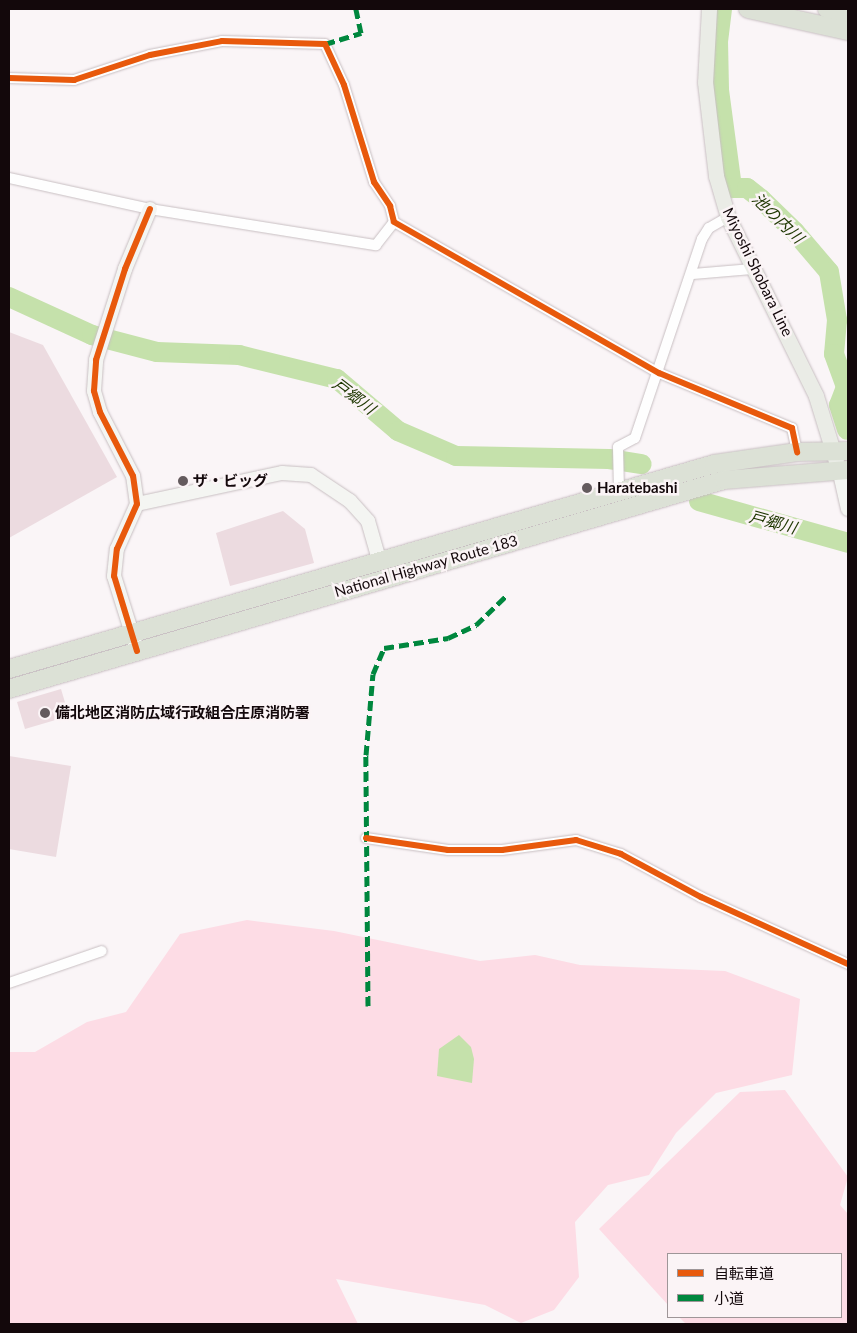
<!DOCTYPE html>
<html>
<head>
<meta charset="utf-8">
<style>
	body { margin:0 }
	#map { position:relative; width:857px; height:1333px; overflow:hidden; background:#faf5f7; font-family:Lato,"Noto Sans JP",sans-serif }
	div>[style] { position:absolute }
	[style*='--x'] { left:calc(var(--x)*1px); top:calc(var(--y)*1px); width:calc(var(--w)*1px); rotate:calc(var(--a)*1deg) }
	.green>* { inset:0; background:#fddce5 }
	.water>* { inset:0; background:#c5e1ab }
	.river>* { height:20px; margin:-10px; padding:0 10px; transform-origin:10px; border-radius:10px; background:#c5e1ab }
	.building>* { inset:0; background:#ecdbe0 }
	.roads { filter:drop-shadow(0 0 1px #c8bfc2) drop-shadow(0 0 1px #c8bfc2) }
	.street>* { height:10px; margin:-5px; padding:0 5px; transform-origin:5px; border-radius:5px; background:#fefefe }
	.secondary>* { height:14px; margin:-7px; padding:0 7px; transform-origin:7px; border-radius:7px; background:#f4f5f2 }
	.primary>* { height:15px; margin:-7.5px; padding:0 7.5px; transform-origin:7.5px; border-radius:7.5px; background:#eaece6 }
	.highway>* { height:18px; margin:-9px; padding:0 9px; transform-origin:9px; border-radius:9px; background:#dce1d6 }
	.quiet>* { height:5px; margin-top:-2.5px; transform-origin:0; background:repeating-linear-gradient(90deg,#00873e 0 10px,transparent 0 15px) }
	.cycleway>* { height:6px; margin:-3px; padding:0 3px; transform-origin:3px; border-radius:3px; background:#e8590c }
	.dots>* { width:14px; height:14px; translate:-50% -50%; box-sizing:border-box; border:2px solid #fbf4f6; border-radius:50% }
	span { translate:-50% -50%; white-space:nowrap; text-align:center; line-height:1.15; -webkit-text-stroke:5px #fbf4f6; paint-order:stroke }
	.street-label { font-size:15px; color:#13080b }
	.poi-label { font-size:15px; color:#13080b; font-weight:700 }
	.left { translate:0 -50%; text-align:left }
	.water-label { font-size:16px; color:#1e3700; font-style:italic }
	.frame { position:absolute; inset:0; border:10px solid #13080b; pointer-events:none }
	.legend { position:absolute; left:667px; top:1253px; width:175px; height:65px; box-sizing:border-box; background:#fbf4f6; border:1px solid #9e9698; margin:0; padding:6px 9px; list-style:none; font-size:15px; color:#13080b }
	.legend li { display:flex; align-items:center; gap:10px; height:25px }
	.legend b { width:25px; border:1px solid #9e9698 }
</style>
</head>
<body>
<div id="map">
	<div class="green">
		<i style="clip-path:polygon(247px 920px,334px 931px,480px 961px,535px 955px,580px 965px,725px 971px,800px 999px,792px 1075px,716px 1093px,676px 1133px,649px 1175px,608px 1185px,575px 1222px,579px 1277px,554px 1310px,521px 1323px,485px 1305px,336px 1279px,358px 1324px,9px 1324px,9px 1052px,35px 1052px,87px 1022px,126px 1012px,180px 934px)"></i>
		<i style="clip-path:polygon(785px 1090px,848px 1177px,840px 1205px,848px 1214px,848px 1324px,686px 1324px,679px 1317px,841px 1317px,841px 1254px,668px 1254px,668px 1305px,599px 1229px,740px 1092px)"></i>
	</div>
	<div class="water">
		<i style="clip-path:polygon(459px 1035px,471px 1047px,474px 1059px,472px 1083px,437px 1076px,439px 1049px)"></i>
	</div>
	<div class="river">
		<i style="--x:722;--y:9;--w:32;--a:97"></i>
		<i style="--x:718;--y:41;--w:49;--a:88.8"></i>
		<i style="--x:719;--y:90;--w:99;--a:82.4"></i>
		<i style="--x:732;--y:188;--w:15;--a:0"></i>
		<i style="--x:747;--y:188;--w:18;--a:38"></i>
		<i style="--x:761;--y:199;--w:47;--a:44.1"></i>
		<i style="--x:795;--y:232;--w:52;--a:49.6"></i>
		<i style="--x:829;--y:272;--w:49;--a:80.5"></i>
		<i style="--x:837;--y:320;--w:34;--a:95"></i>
		<i style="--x:834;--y:354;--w:35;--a:70"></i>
		<i style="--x:846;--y:387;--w:19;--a:111"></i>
		<i style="--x:839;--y:405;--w:26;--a:72"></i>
		<i style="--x:9;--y:297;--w:91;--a:24.6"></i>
		<i style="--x:92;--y:335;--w:67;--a:14.7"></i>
		<i style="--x:157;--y:352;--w:82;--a:2.1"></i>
		<i style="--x:239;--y:355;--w:101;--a:13.8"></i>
		<i style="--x:337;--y:379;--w:80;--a:40.4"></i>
		<i style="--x:398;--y:431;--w:63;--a:23.3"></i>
		<i style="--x:456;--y:456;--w:153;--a:1.1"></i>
		<i style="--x:609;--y:459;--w:33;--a:9"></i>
		<i style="--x:699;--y:501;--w:155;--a:15.7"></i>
	</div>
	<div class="building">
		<i style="clip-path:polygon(9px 332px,43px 345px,117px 477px,9px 538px)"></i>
		<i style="clip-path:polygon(283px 511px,305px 529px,314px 563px,230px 586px,216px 533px)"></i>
		<i style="clip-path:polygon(61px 689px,69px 716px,25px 729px,17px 702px)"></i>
		<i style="clip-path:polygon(9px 756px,71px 766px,56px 857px,9px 849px)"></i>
	</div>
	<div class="roads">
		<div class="street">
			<i style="--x:9;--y:78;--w:65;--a:1.8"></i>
			<i style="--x:74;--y:80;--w:80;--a:-18.2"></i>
			<i style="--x:150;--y:55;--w:73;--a:-11"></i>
			<i style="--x:222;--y:41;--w:103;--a:1.7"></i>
			<i style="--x:325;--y:44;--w:45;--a:65.1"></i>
			<i style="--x:344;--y:85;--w:102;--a:72.8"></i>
			<i style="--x:374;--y:182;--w:29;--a:56"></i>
			<i style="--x:390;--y:206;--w:16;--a:76"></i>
			<i style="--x:9;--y:178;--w:144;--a:12.4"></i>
			<i style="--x:150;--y:209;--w:229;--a:9.1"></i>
			<i style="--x:376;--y:245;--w:29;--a:-52"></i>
			<i style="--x:394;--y:222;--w:305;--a:29.7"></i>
			<i style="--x:659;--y:373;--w:144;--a:22.5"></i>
			<i style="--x:792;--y:428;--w:25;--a:78"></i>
			<i style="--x:692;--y:274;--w:61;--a:-4.7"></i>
			<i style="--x:619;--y:491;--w:44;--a:-91.3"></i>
			<i style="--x:618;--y:447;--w:19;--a:-28"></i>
			<i style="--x:635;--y:438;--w:210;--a:-71.4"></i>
			<i style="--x:702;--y:239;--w:13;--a:-58"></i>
			<i style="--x:709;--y:228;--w:22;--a:-30"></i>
			<i style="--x:366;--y:838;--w:83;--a:8.3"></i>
			<i style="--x:448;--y:850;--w:54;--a:0"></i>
			<i style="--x:502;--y:850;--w:75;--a:-7.7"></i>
			<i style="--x:576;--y:840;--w:47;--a:17.3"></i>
			<i style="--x:621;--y:854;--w:91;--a:28.3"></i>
			<i style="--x:701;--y:897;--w:162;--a:24.5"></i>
			<i style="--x:9;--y:983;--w:98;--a:-19"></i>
		</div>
		<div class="secondary">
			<i style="--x:839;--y:469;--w:41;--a:77.3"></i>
			<i style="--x:137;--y:504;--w:148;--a:-12.1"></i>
			<i style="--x:282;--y:473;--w:29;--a:4"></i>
			<i style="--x:311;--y:475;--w:47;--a:33.7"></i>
			<i style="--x:350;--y:501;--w:27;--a:48"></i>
			<i style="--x:368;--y:521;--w:40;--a:74"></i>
			<i style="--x:135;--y:643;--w:70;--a:-107.4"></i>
			<i style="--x:114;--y:576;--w:27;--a:-84"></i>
			<i style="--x:117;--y:549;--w:49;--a:-66"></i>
			<i style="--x:137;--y:504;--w:28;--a:-98"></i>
			<i style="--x:133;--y:476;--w:72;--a:-117.3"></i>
			<i style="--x:100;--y:412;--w:22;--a:-106"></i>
			<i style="--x:94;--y:391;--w:31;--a:-86"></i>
			<i style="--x:96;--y:360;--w:96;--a:-72.3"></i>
			<i style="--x:125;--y:269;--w:65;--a:-67.4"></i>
		</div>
		<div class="primary">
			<i style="--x:709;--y:9;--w:73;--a:93.1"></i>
			<i style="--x:705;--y:82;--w:95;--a:83.3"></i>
			<i style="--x:716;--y:176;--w:43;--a:73.7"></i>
			<i style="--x:728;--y:217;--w:199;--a:63.8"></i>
			<i style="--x:816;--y:396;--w:68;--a:72.9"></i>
		</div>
		<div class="highway">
			<i style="--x:748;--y:9;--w:102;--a:12.4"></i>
			<i style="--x:827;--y:9;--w:21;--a:11"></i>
			<i style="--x:9;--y:669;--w:734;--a:-16.21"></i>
			<i style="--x:714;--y:464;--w:84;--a:-8.2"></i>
			<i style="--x:797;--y:452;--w:51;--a:-1.1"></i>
			<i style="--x:9;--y:689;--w:745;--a:-16.29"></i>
			<i style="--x:724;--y:480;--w:124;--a:-4.6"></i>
		</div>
	</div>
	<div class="quiet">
		<i style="--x:325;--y:44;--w:38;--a:-17"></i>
		<i style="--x:361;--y:33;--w:25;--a:-102"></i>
		<i style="--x:368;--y:1006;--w:251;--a:-90.5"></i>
		<i style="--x:366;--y:755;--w:81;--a:-85.1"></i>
		<i style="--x:373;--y:674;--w:28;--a:-67"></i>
		<i style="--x:384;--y:648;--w:65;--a:-8.9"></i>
		<i style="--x:448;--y:638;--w:31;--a:-25"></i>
		<i style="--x:476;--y:625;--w:42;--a:-44"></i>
	</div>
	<div class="cycleway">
		<i style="--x:9;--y:78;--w:65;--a:1.8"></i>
		<i style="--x:74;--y:80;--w:80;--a:-18.2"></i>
		<i style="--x:150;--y:55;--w:73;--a:-11"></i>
		<i style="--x:222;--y:41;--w:103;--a:1.7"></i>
		<i style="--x:325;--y:44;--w:45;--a:65.1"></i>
		<i style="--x:344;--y:85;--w:102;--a:72.8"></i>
		<i style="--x:374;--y:182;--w:29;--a:56"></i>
		<i style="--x:390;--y:206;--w:16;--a:76"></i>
		<i style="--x:394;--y:222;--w:305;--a:29.7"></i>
		<i style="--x:659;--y:373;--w:144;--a:22.5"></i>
		<i style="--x:792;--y:428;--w:25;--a:78"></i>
		<i style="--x:137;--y:651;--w:78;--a:-107"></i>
		<i style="--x:114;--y:576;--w:27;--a:-84"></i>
		<i style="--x:117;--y:549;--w:49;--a:-66"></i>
		<i style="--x:137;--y:504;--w:28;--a:-98"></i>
		<i style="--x:133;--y:476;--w:72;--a:-117.3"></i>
		<i style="--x:100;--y:412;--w:22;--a:-106"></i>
		<i style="--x:94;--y:391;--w:31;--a:-86"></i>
		<i style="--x:96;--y:360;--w:96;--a:-72.3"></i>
		<i style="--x:125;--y:269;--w:65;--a:-67.4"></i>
		<i style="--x:366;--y:838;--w:83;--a:8.3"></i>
		<i style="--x:448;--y:850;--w:54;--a:0"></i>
		<i style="--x:502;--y:850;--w:75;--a:-7.7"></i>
		<i style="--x:576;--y:840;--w:47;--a:17.3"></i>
		<i style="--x:621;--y:854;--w:91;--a:28.3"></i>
		<i style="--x:701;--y:897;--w:162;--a:24.5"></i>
	</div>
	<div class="dots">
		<i style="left:183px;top:481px;background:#645b5e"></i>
		<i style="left:587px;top:488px;background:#645b5e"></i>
		<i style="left:45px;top:713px;background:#645b5e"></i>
	</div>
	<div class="street-label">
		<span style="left:758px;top:272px;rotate:64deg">Miyoshi Shobara Line</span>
		<span style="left:426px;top:566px;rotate:-16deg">National Highway Route 183</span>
	</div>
	<div class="poi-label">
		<span class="left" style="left:193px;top:481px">ザ・ビッグ</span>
		<span class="left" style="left:597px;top:488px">Haratebashi</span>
		<span class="left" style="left:55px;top:713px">備北地区消防広域行政組合庄原消防署</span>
	</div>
	<div class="water-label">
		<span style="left:778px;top:218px;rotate:44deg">池の内川</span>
		<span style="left:354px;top:396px;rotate:37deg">戸郷川</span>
		<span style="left:773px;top:522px;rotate:15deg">戸郷川</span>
	</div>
	<div class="frame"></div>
	<ul class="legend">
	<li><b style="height:6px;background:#e8590c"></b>自転車道</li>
	<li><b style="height:6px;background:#00873e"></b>小道</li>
	</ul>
</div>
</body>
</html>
